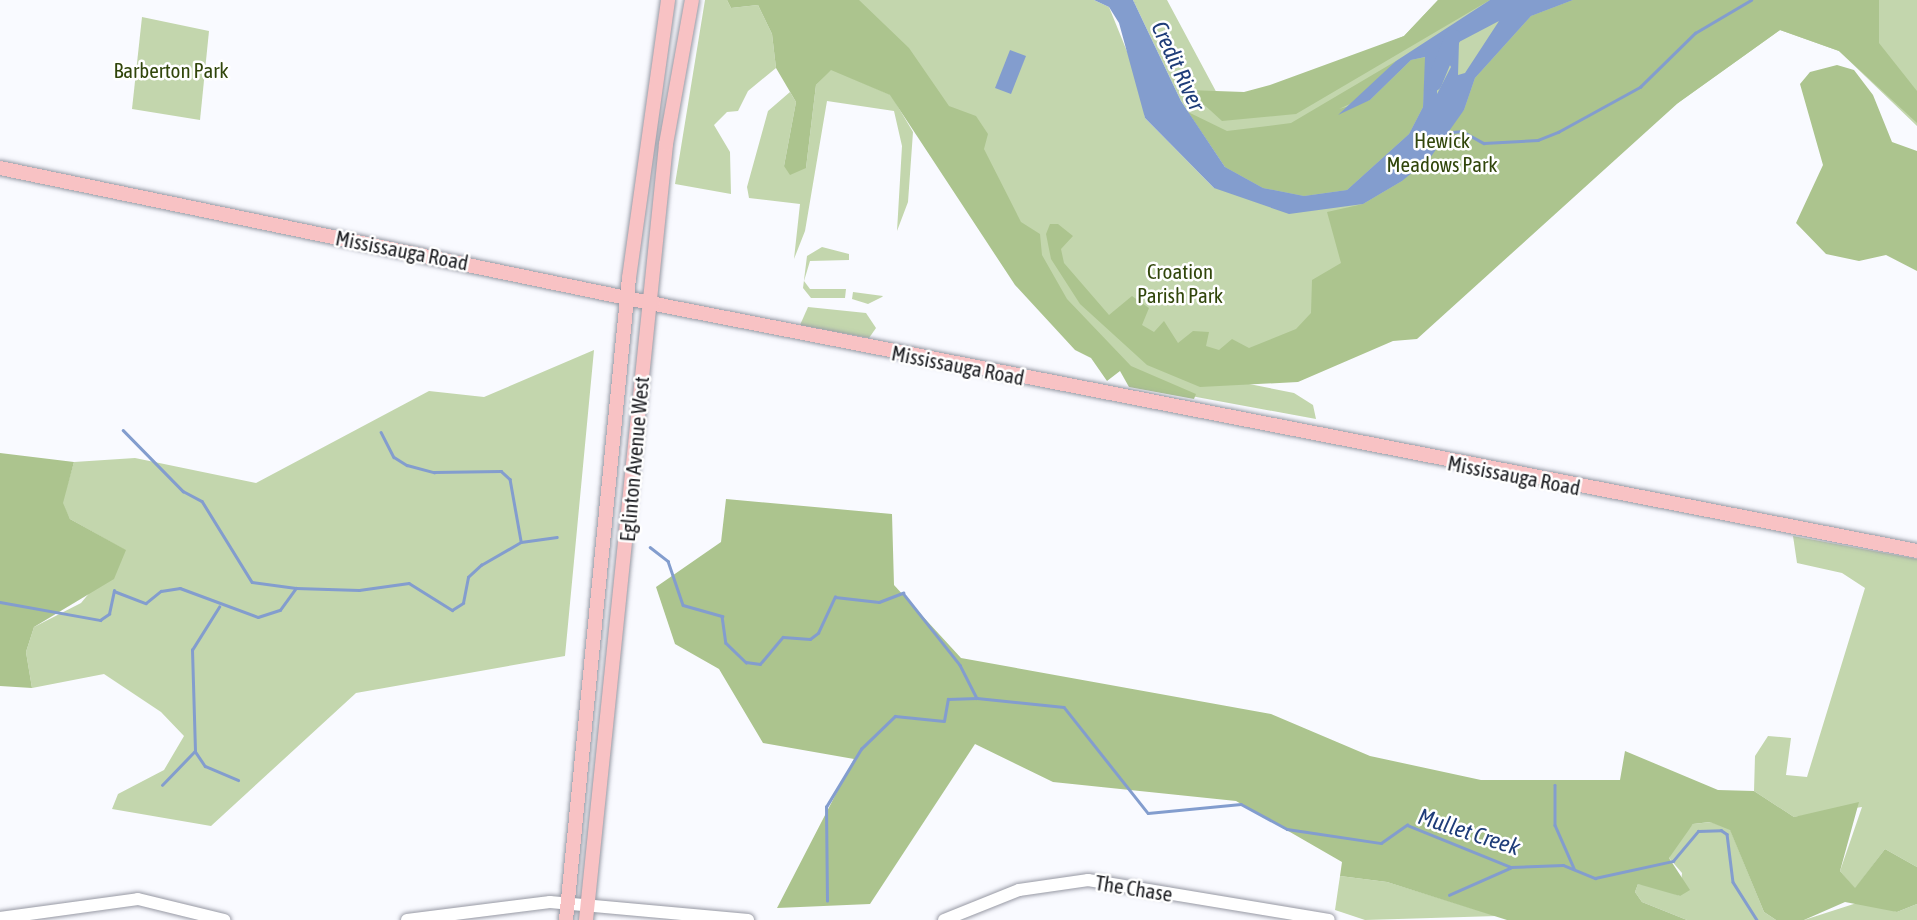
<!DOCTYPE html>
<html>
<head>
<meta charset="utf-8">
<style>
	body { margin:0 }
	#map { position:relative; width:1917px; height:920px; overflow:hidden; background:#f9faff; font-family:"Asap Condensed",sans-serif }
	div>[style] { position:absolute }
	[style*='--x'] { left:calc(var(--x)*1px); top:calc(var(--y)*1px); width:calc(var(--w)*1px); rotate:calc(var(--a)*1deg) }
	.green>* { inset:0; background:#c3d6ad }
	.forest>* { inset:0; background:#acc48e }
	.water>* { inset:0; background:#839dce }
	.stream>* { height:2.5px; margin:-1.25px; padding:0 1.25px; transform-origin:1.25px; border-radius:1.25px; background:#839dce }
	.river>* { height:16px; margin:-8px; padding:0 8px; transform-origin:8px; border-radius:8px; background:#839dce }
	.roads { filter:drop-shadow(0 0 2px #9799a4) drop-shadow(0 0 2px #9799a4) }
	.minor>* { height:12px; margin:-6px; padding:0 6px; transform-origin:6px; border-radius:6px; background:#fff }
	.major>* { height:14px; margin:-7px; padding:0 7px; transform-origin:7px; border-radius:7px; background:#f8c2c4 }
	span { translate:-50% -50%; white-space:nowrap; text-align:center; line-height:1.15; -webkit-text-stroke:5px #fff; paint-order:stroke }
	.park-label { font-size:21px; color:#31460b }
	.street-label { font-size:21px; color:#1d1e22 }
	.water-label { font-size:23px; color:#1f3d79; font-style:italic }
</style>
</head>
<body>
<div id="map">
	<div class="green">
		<i style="clip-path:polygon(705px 0,727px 0,731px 8px,758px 5px,772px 34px,776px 68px,748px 91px,738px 111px,727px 112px,714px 125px,730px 152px,731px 194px,675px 184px)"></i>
		<i style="clip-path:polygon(845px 0,1094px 0,1109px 7px,1139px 81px,1145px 118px,1214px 188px,1225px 167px,1181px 101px,1133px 0,1167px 0,1227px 112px,1404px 36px,1438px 0,1917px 0,1917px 126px,1839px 51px,1780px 30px,1678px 103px,1348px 291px,1244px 383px,1294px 393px,1313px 405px,1316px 419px,1137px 386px,1092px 340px)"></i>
		<i style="clip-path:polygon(142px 17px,209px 31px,200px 120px,132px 109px)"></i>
		<i style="clip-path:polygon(831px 69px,891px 95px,913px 132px,908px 202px,897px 231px,902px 146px,894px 111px,827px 101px,805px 231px,794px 259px,800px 204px,749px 198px,747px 187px,768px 111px,790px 92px,796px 102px,784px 166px,806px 168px,816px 85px)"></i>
		<i style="clip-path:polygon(822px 247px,849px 254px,849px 260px,810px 261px,804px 281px,810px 289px,846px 289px,845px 298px,811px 298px,803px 288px,807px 256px)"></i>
		<i style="clip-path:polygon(853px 292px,883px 296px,882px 297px,868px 304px,852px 299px)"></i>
		<i style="clip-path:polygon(808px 307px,866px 313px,876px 328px,869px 338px,800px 325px)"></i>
		<i style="clip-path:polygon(594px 350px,565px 656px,356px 693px,211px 826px,112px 809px,118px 794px,164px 770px,184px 736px,161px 712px,104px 674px,32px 688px,26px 652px,34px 627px,81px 603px,125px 550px,70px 519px,62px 503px,74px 462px,135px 458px,256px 483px,429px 391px,484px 397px)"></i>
		<i style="clip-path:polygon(1793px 536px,1917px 559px,1917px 867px,1885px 849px,1855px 889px,1840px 871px,1862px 807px,1794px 817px,1754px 791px,1755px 756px,1768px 736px,1791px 738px,1786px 775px,1807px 777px,1865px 588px,1842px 573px,1797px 563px)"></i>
		<i style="clip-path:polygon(1711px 822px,1730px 829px,1764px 912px,1776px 920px,1687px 920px,1642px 902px,1635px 892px,1638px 884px,1653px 885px,1680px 896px,1682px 873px,1669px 858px,1674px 846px,1693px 824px)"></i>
		<i style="clip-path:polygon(1340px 876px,1387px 882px,1497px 916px,1365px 920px,1335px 910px)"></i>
		<i style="clip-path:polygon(1863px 901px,1897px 912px,1917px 904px,1917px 920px,1804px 920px)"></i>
	</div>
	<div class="forest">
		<i style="clip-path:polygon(727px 0,859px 0,909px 48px,949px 106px,976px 116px,988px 134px,984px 149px,1021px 222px,1040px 234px,1042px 255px,1067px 299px,1131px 366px,1196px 394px,1194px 399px,1129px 387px,1120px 371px,1107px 381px,1091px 358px,1075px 350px,1015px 285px,890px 95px,831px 70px,816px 85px,806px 168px,790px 175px,784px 166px,796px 102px,776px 68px,772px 34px,758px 5px,731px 8px)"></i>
		<i style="clip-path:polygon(1438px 0,1490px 0,1296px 114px,1222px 121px,1188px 90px,1244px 92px,1270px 85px,1404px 36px)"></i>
		<i style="clip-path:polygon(1573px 0,1879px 0,1879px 43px,1917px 91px,1917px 123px,1839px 51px,1780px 30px,1678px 103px,1417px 339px,1393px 341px,1298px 382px,1200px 387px,1147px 365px,1080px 304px,1051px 259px,1046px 234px,1050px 224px,1058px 224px,1073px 236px,1061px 249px,1064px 263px,1109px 315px,1132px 296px,1149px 308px,1142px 325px,1154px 332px,1164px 321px,1178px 343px,1193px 331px,1209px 332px,1206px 346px,1219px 350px,1232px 339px,1249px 348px,1296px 329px,1311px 313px,1312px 280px,1341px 263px,1327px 212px,1363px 204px,1402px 181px,1464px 110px,1475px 78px,1531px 16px)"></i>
		<i style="clip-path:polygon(1426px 57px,1423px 107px,1409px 134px,1347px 190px,1304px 196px,1263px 188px,1225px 167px,1188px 112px,1227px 131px,1291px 123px,1396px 61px,1361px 99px,1339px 109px,1370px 100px,1411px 60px)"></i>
		<i style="clip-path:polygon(1837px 65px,1854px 70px,1873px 95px,1892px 142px,1917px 151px,1917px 271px,1886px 255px,1859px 261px,1826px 254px,1796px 223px,1823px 165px,1800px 84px,1810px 72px)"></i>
		<i style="clip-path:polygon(0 453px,74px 462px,63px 503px,70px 519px,126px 550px,114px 579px,34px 627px,26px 652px,32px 688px,0 686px)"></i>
		<i style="clip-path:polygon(726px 499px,892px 514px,894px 585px,961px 658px,1271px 714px,1370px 756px,1481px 780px,1620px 780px,1625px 751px,1718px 790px,1754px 791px,1794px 817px,1859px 802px,1840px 871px,1855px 888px,1885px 849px,1917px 867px,1917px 904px,1897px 912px,1845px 902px,1804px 920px,1776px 920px,1764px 912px,1730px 830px,1710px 822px,1693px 824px,1669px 858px,1690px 890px,1680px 896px,1638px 884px,1635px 892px,1642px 902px,1687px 920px,1507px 920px,1387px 882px,1340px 876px,1342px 862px,1236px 801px,1053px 782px,975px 744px,870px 904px,777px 908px,854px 759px,763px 743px,719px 669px,675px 644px,656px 587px,721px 542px)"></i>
	</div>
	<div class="water">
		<i style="clip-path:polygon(evenodd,1094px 0,1133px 0,1181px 101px,1225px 167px,1263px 188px,1304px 196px,1347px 190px,1409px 134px,1423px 107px,1425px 57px,1411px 60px,1370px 100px,1338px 115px,1396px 61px,1490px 0,1573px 0,1531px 16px,1475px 78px,1464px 110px,1430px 158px,1402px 181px,1363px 204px,1289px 214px,1214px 188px,1145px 118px,1119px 23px,1109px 7px,1094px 0,1499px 21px,1465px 73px,1458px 75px,1459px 42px,1499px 21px,1094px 0,1441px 49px,1451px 67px,1437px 94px,1437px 57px,1441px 49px)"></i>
		<i style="clip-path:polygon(1010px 50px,1026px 56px,1011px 94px,995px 88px)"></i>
	</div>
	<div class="stream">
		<i style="--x:1443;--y:133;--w:19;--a:-6"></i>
		<i style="--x:1462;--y:131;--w:25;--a:29"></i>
		<i style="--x:1484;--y:143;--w:54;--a:-3.2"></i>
		<i style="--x:1538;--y:140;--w:22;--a:-22"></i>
		<i style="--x:1558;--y:132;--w:94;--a:-28.8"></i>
		<i style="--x:1640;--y:87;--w:77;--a:-44.5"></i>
		<i style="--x:1695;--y:33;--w:65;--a:-30.5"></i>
		<i style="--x:123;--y:430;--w:86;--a:45.5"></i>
		<i style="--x:183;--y:491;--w:21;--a:28"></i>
		<i style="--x:202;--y:501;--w:95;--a:58.3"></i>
		<i style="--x:252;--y:582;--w:44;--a:7.8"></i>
		<i style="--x:381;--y:432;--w:28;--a:63"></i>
		<i style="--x:394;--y:457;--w:15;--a:32"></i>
		<i style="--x:407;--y:465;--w:28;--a:15"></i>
		<i style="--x:434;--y:472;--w:67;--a:-0.9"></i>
		<i style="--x:501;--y:471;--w:12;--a:42"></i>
		<i style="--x:510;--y:479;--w:63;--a:79.9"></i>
		<i style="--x:650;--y:547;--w:23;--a:38"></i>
		<i style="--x:668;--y:561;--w:46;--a:71.2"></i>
		<i style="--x:683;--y:605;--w:41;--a:15.8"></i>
		<i style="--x:722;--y:616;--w:27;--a:82"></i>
		<i style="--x:726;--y:643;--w:28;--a:44"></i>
		<i style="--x:746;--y:662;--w:14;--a:8"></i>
		<i style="--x:760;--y:664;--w:35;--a:-50"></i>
		<i style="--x:783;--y:637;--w:27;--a:4"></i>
		<i style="--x:810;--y:639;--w:10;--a:-37"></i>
		<i style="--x:818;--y:633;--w:40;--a:-65"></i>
		<i style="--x:835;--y:597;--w:44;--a:6.5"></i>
		<i style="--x:879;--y:602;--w:26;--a:-21"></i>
		<i style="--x:903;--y:593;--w:92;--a:51.6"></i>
		<i style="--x:960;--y:665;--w:37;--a:63"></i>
		<i style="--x:977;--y:698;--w:87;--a:5.9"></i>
		<i style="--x:1064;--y:707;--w:135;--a:51.6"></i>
		<i style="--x:1148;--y:813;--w:93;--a:-5.5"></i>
		<i style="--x:1241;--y:804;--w:52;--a:28.5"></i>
		<i style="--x:1287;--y:829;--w:95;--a:8.5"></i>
		<i style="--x:1381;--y:843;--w:32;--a:-35"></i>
		<i style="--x:1407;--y:825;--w:112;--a:22"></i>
		<i style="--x:1511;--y:867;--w:52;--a:-2.2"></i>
		<i style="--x:1563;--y:865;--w:35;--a:22"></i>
		<i style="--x:1595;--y:878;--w:80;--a:-12.3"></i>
		<i style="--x:1673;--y:861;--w:39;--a:-50"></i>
		<i style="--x:1698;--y:831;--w:23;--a:-2"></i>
		<i style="--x:1721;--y:830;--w:7;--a:34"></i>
		<i style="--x:1727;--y:834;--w:48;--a:82.9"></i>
		<i style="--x:1733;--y:882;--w:45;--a:57.7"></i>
		<i style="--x:0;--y:602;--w:102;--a:10.2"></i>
		<i style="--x:100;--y:620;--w:11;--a:-34"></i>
		<i style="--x:109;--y:614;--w:24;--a:-78"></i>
		<i style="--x:114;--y:591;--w:34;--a:21"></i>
		<i style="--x:146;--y:603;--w:19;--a:-39"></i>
		<i style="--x:161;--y:591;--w:19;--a:-9"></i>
		<i style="--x:180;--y:588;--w:83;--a:20.4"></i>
		<i style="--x:258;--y:617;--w:23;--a:-18"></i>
		<i style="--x:280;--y:610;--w:27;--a:-54"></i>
		<i style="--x:296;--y:588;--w:63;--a:1.8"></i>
		<i style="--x:359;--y:590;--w:50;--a:-8"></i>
		<i style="--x:409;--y:583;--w:51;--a:32.1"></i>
		<i style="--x:452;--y:610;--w:13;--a:-32"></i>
		<i style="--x:463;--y:603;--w:26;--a:-79"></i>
		<i style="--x:468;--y:577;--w:18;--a:-43"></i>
		<i style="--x:481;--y:565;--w:46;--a:-29.9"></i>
		<i style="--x:521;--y:542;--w:36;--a:-8"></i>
		<i style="--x:195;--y:751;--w:18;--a:56"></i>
		<i style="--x:205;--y:766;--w:36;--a:23"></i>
		<i style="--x:162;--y:785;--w:47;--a:-45.9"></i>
		<i style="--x:195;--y:751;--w:101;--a:-91.7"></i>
		<i style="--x:192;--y:650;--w:51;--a:-57.9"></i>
		<i style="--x:1555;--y:785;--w:40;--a:90"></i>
		<i style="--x:1555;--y:825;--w:47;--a:66.2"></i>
		<i style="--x:1449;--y:895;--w:67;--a:-23.9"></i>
		<i style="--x:827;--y:901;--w:94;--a:-90.6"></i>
		<i style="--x:826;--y:807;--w:68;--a:-58.9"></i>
		<i style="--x:861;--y:749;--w:47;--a:-44.1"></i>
		<i style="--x:895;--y:716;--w:49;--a:5.8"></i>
		<i style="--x:944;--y:721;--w:22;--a:-80"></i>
		<i style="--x:948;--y:699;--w:29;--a:-2"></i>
	</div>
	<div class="river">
		<i style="--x:1434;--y:83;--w:50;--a:-67.6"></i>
	</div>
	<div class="roads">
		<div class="minor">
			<i style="--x:0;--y:918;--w:139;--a:-7.8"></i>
			<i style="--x:138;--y:899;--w:89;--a:13.7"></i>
			<i style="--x:407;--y:920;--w:144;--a:-7.2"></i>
			<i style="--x:550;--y:902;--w:199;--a:5.2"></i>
			<i style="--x:944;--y:920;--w:81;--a:-21.8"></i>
			<i style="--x:1019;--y:890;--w:70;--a:-8.2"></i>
			<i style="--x:1088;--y:880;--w:244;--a:9.4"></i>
		</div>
		<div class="major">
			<i style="--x:0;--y:168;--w:679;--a:11.72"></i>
			<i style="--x:665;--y:306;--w:1276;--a:11.07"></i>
			<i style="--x:566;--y:920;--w:645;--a:-84.4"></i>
			<i style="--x:629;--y:278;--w:281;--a:-82"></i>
			<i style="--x:586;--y:920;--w:780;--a:-84.11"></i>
			<i style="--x:666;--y:144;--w:146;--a:-79.8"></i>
		</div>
	</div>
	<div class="park-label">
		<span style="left:171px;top:70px">Barberton Park</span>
		<span style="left:1442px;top:152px">Hewick<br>Meadows Park</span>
		<span style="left:1180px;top:283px">Croation<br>Parish Park</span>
	</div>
	<div class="street-label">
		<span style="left:402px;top:250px;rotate:11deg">Mississauga Road</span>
		<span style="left:958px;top:365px;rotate:11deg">Mississauga Road</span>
		<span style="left:634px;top:459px;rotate:-85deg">Eglinton Avenue West</span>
		<span style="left:1514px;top:475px;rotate:11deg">Mississauga Road</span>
		<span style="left:1134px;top:888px;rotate:9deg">The Chase</span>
	</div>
	<div class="water-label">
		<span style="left:1178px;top:66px;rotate:65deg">Credit River</span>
		<span style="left:1469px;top:832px;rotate:18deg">Mullet Creek</span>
	</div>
</div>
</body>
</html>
